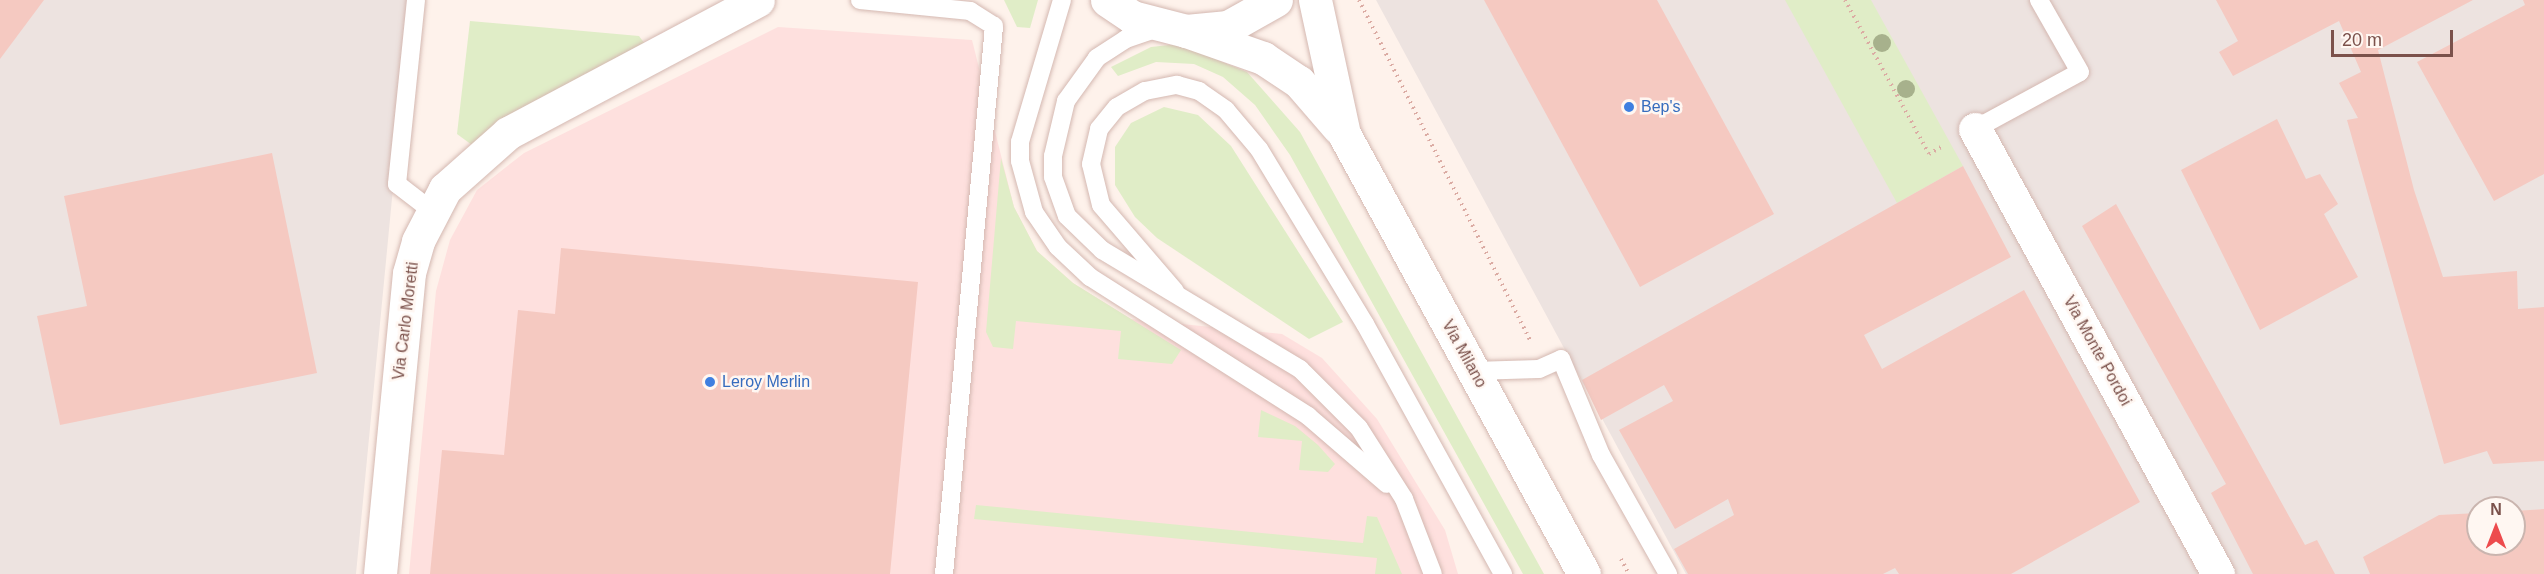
<!DOCTYPE html>
<html>
<head>
<meta charset="utf-8">
<style>
	body { margin:0 }
	#map { position:relative; width:2544px; height:574px; overflow:hidden; background:#fef2eb; font-family:Arial,sans-serif }
	div>[style] { position:absolute }
	[style*='--x'] { left:calc(var(--x)*1px); top:calc(var(--y)*1px); width:calc(var(--w)*1px); rotate:calc(var(--a)*1deg) }
	.commercial>* { inset:0; background:#fee0de }
	.industrial>* { inset:0; background:#ede3e0 }
	.green>* { inset:0; background:#e0edc7 }
	.building>* { inset:0; background:#f5c9c1 }
	.path>* { height:4px; margin-top:-2px; transform-origin:0; background:repeating-linear-gradient(90deg,#dbaba3 0 1.5px,transparent 0 6px) }
	.roads { filter:drop-shadow(0 0 2px #d4b8b1) drop-shadow(0 0 2px #d4b8b1) }
	.lane>* { height:18px; margin:-9px; padding:0 9px; transform-origin:9px; border-radius:9px; background:#fff }
	.street>* { height:33px; margin:-16.5px; padding:0 16.5px; transform-origin:16.5px; border-radius:16.5px; background:#fff }
	.secondary>* { height:33px; margin:-16.5px; padding:0 16.5px; transform-origin:16.5px; border-radius:16.5px; background:#fff }
	.trees>* { width:18px; height:18px; margin:-9px; border-radius:50%; background:#a7b18c }
	.dots>* { width:16px; height:16px; translate:-50% -50%; box-sizing:border-box; border:3px solid #fff7f2; border-radius:50% }
	span { translate:-50% -50%; white-space:nowrap; text-align:center; line-height:1.15; -webkit-text-stroke:5px #fff7f2; paint-order:stroke }
	.shop-label { font-size:16px; color:#366cbe }
	.left { translate:0 -50%; text-align:left }
	.street-label { font-size:16px; color:#7b514b }
	.north { position:absolute; left:2466px; top:496px; width:60px; height:60px; box-sizing:border-box; background:#fff7f2; border:2px solid #cab5af; border-radius:50%; rotate:0deg; font-size:16px; font-weight:700; line-height:24px; text-align:center; color:#7b514b }
	.north::after { content:''; display:block; margin:auto; width:21px; height:27px; background:#ed4b4d; clip-path:polygon(50% 0,100% 100%,50% 72%,0 100%) }
	.scale { position:absolute; left:2331px; top:30px; width:122px; height:27px; box-sizing:border-box; border:3px solid #7b514b; border-top:0; padding-left:8px; font-size:18px; line-height:21px; white-space:nowrap; color:#7b514b; -webkit-text-stroke:4px #fff7f2; paint-order:stroke }
</style>
</head>
<body>
<div id="map">
	<div class="commercial">
		<i style="clip-path:polygon(778px 27px,972px 40px,1014px 207px,1037px 251px,1073px 283px,1131px 319px,1282px 334px,1322px 358px,1377px 419px,1445px 530px,1458px 574px,409px 574px,436px 291px,450px 240px,477px 190px,524px 153px)"></i>
	</div>
	<div class="industrial">
		<i style="clip-path:polygon(0 0,411px 0,356px 574px,0 574px)"></i>
		<i style="clip-path:polygon(evenodd,1376px 0,2544px 0,2544px 574px,1686px 574px,1376px 0,2478px 508px,2514px 508px,2514px 544px,2478px 544px,2478px 508px)"></i>
	</div>
	<div class="green">
		<i style="clip-path:polygon(1004px 0,1038px 0,1030px 28px,1017px 27px)"></i>
		<i style="clip-path:polygon(1785px 0,1871px 0,1963px 166px,1897px 203px)"></i>
		<i style="clip-path:polygon(470px 21px,639px 36px,648px 48px,472px 145px,457px 134px)"></i>
		<i style="clip-path:polygon(1178px 44px,1247px 72px,1300px 132px,1544px 574px,1523px 574px,1290px 155px,1255px 105px,1223px 77px,1194px 64px,1156px 62px,1118px 76px,1111px 67px,1151px 47px)"></i>
		<i style="clip-path:polygon(1164px 107px,1198px 115px,1231px 146px,1343px 322px,1309px 339px,1157px 238px,1135px 217px,1115px 185px,1115px 147px,1131px 123px)"></i>
		<i style="clip-path:polygon(1001px 158px,1014px 207px,1037px 251px,1073px 283px,1181px 350px,1172px 364px,1118px 359px,1121px 331px,1016px 321px,1013px 349px,993px 347px,986px 332px)"></i>
		<i style="clip-path:polygon(1261px 410px,1295px 426px,1318px 445px,1335px 464px,1328px 472px,1299px 470px,1302px 441px,1258px 437px)"></i>
		<i style="clip-path:polygon(976px 505px,1363px 543px,1367px 516px,1377px 517px,1402px 574px,1375px 574px,1377px 558px,974px 519px)"></i>
	</div>
	<div class="building">
		<i style="clip-path:polygon(0 0,44px 0,0 59px)"></i>
		<i style="clip-path:polygon(1484px 0,1657px 0,1774px 214px,1640px 287px)"></i>
		<i style="clip-path:polygon(2216px 0,2473px 0,2378px 50px,2414px 190px,2443px 277px,2517px 271px,2518px 309px,2544px 307px,2544px 461px,2493px 464px,2487px 451px,2444px 464px,2347px 120px,2358px 118px,2339px 83px,2361px 72px,2339px 21px,2233px 76px,2219px 52px,2238px 41px)"></i>
		<i style="clip-path:polygon(2523px 0,2544px 0,2544px 174px,2494px 201px,2417px 62px,2525px 5px)"></i>
		<i style="clip-path:polygon(2277px 119px,2306px 179px,2320px 174px,2338px 204px,2324px 214px,2358px 277px,2260px 330px,2181px 170px)"></i>
		<i style="clip-path:polygon(272px 153px,317px 373px,60px 425px,37px 316px,87px 306px,64px 196px)"></i>
		<i style="clip-path:polygon(1963px 166px,2011px 257px,1864px 335px,1882px 369px,2024px 290px,2140px 502px,2011px 574px,1899px 574px,1895px 568px,1883px 574px,1688px 574px,1674px 549px,1734px 515px,1728px 499px,1675px 529px,1619px 430px,1673px 401px,1664px 385px,1601px 420px,1582px 380px)"></i>
		<i style="clip-path:polygon(2116px 204px,2305px 545px,2317px 540px,2335px 574px,2253px 574px,2211px 493px,2226px 484px,2082px 226px)"></i>
		<i style="clip-path:polygon(561px 248px,918px 282px,890px 574px,430px 574px,442px 450px,504px 455px,518px 310px,555px 314px)"></i>
		<i style="clip-path:polygon(2544px 509px,2544px 574px,2370px 574px,2363px 557px,2439px 515px,2478px 513px,2478px 544px,2514px 544px,2514px 511px)"></i>
	</div>
	<div class="path">
		<i style="--x:1359;--y:0;--w:381;--a:63.3"></i>
		<i style="--x:1845;--y:0;--w:175;--a:61.4"></i>
		<i style="--x:1929;--y:154;--w:16;--a:-30"></i>
		<i style="--x:1621;--y:559;--w:17;--a:62"></i>
	</div>
	<div class="roads">
		<div class="lane">
			<i style="--x:416;--y:0;--w:185;--a:95.9"></i>
			<i style="--x:397;--y:184;--w:44;--a:37.6"></i>
			<i style="--x:860;--y:0;--w:111;--a:5.7"></i>
			<i style="--x:970;--y:11;--w:28;--a:32"></i>
			<i style="--x:994;--y:26;--w:550;--a:95.21"></i>
			<i style="--x:1062;--y:0;--w:148;--a:106.5"></i>
			<i style="--x:1020;--y:142;--w:19;--a:90"></i>
			<i style="--x:1020;--y:161;--w:53;--a:74.6"></i>
			<i style="--x:1034;--y:212;--w:42;--a:55.6"></i>
			<i style="--x:1058;--y:247;--w:44;--a:43.2"></i>
			<i style="--x:1090;--y:277;--w:259;--a:32.5"></i>
			<i style="--x:1308;--y:416;--w:104;--a:40.7"></i>
			<i style="--x:1158;--y:28;--w:34;--a:161"></i>
			<i style="--x:1126;--y:39;--w:35;--a:147"></i>
			<i style="--x:1097;--y:58;--w:53;--a:125.8"></i>
			<i style="--x:1066;--y:101;--w:57;--a:103.3"></i>
			<i style="--x:1053;--y:156;--w:21;--a:90"></i>
			<i style="--x:1053;--y:177;--w:41;--a:70.3"></i>
			<i style="--x:1067;--y:216;--w:49;--a:44.2"></i>
			<i style="--x:1102;--y:250;--w:231;--a:31"></i>
			<i style="--x:1300;--y:369;--w:83;--a:45"></i>
			<i style="--x:1359;--y:428;--w:84;--a:57.6"></i>
			<i style="--x:1404;--y:499;--w:80;--a:68.9"></i>
			<i style="--x:1975;--y:129;--w:119;--a:-28.5"></i>
			<i style="--x:2080;--y:72;--w:83;--a:-119.7"></i>
			<i style="--x:1175;--y:291;--w:113;--a:-130.7"></i>
			<i style="--x:1101;--y:205;--w:42;--a:-103.7"></i>
			<i style="--x:1091;--y:164;--w:36;--a:-77"></i>
			<i style="--x:1099;--y:129;--w:28;--a:-51"></i>
			<i style="--x:1117;--y:107;--w:32;--a:-30"></i>
			<i style="--x:1145;--y:91;--w:33;--a:-11"></i>
			<i style="--x:1177;--y:85;--w:23;--a:15"></i>
			<i style="--x:1199;--y:91;--w:33;--a:35"></i>
			<i style="--x:1226;--y:110;--w:51;--a:49.8"></i>
			<i style="--x:1259;--y:149;--w:205;--a:58.8"></i>
			<i style="--x:1365;--y:324;--w:286;--a:61.1"></i>
			<i style="--x:1473;--y:371;--w:66;--a:-1.7"></i>
			<i style="--x:1539;--y:369;--w:24;--a:-24"></i>
			<i style="--x:1561;--y:359;--w:104;--a:67.4"></i>
			<i style="--x:1601;--y:455;--w:137;--a:60.6"></i>
		</div>
		<div class="street">
			<i style="--x:1975;--y:129;--w:507;--a:61.36"></i>
			<i style="--x:380;--y:574;--w:302;--a:-84.5"></i>
			<i style="--x:409;--y:273;--w:33;--a:-74"></i>
			<i style="--x:418;--y:241;--w:59;--a:-62.6"></i>
			<i style="--x:445;--y:189;--w:84;--a:-41.6"></i>
			<i style="--x:508;--y:133;--w:283;--a:-28"></i>
		</div>
		<div class="secondary">
			<i style="--x:1107;--y:0;--w:30;--a:34"></i>
			<i style="--x:1132;--y:17;--w:56;--a:14.5"></i>
			<i style="--x:1186;--y:31;--w:42;--a:-5.4"></i>
			<i style="--x:1228;--y:27;--w:55;--a:-29.4"></i>
			<i style="--x:1315;--y:0;--w:137;--a:77.8"></i>
			<i style="--x:1344;--y:134;--w:501;--a:61.39"></i>
			<i style="--x:1186;--y:31;--w:82;--a:19.3"></i>
			<i style="--x:1263;--y:58;--w:43;--a:33.7"></i>
			<i style="--x:1299;--y:82;--w:60;--a:49.1"></i>
		</div>
	</div>
	<div class="trees">
		<i style="left:1882px;top:43px"></i>
		<i style="left:1906px;top:89px"></i>
	</div>
	<div class="dots">
		<i style="left:1629px;top:107px;background:#3f7fe0"></i>
		<i style="left:710px;top:382px;background:#3f7fe0"></i>
	</div>
	<div class="shop-label">
		<span class="left" style="left:1641px;top:107px">Bep's</span>
		<span class="left" style="left:722px;top:382px">Leroy Merlin</span>
	</div>
	<div class="street-label">
		<span style="left:406px;top:321px;rotate:-83deg">Via Carlo Moretti</span>
		<span style="left:2097px;top:351px;rotate:61deg">Via Monte Pordoi</span>
		<span style="left:1464px;top:354px;rotate:61deg">Via Milano</span>
	</div>
	<div class="north">N</div>
	<div class="scale">20 m</div>
</div>
</body>
</html>
